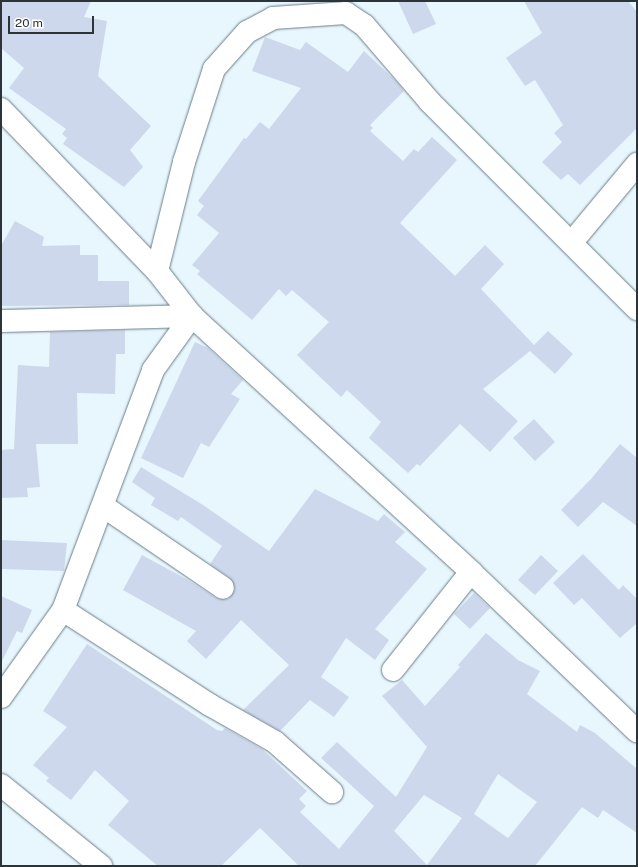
<!DOCTYPE html>
<html>
<head>
<meta charset="utf-8">
<style>
	body { margin:0 }
	#map { position:relative; width:638px; height:867px; overflow:hidden; background:#e8f6fd; font-family:"Public Sans",sans-serif }
	div>[style] { position:absolute }
	[style*='--x'] { left:calc(var(--x)*1px); top:calc(var(--y)*1px); width:calc(var(--w)*1px); rotate:calc(var(--a)*1deg) }
	.building>* { inset:0; background:#cdd8ec }
	.roads { filter:drop-shadow(0 0 1px #687d88) drop-shadow(0 0 1px #687d88) }
	.minor>* { height:22px; margin:-11px; padding:0 11px; transform-origin:11px; border-radius:11px; background:#fff }
	span { translate:-50% -50%; white-space:nowrap; text-align:center; line-height:1.15; -webkit-text-stroke:3px #fff; paint-order:stroke }
	.frame { position:absolute; inset:0; border:2px solid #2c3439; pointer-events:none }
	.scale { position:absolute; left:8px; top:16px; width:86px; height:18px; box-sizing:border-box; border:2px solid #2c3439; border-top:0; padding-left:5px; font-size:12px; line-height:14px; white-space:nowrap; color:#2c3439; -webkit-text-stroke:3px #fff; paint-order:stroke }
</style>
</head>
<body>
<div id="map">
	<div class="building">
		<i style="clip-path:polygon(1px 1px,91px 1px,84px 17px,107px 21px,98px 76px,151px 126px,130px 150px,143px 167px,124px 187px,63px 144px,67px 138px,62px 134px,66px 129px,9px 88px,24px 68px,1px 48px)"></i>
		<i style="clip-path:polygon(398px 1px,425px 1px,436px 24px,413px 34px)"></i>
		<i style="clip-path:polygon(524px 1px,628px 1px,637px 12px,637px 128px,580px 185px,568px 174px,561px 180px,542px 162px,562px 142px,554px 133px,563px 125px,535px 80px,525px 86px,506px 58px,542px 33px)"></i>
		<i style="clip-path:polygon(265px 37px,300px 50px,306px 42px,348px 72px,364px 51px,397px 82px,404px 91px,370px 125px,373px 128px,370px 131px,403px 161px,414px 149px,418px 152px,432px 137px,457px 160px,400px 223px,455px 276px,485px 245px,504px 264px,481px 289px,534px 345px,548px 331px,573px 354px,555px 374px,530px 351px,483px 389px,518px 421px,490px 452px,460px 424px,420px 466px,417px 464px,408px 473px,369px 438px,381px 422px,347px 390px,341px 397px,297px 355px,329px 322px,292px 290px,286px 296px,279px 289px,252px 320px,197px 274px,200px 271px,192px 265px,219px 233px,197px 215px,204px 206px,198px 201px,244px 138px,246px 139px,260px 122px,269px 129px,301px 88px,252px 71px)"></i>
		<i style="clip-path:polygon(15px 221px,44px 237px,42px 246px,80px 245px,80px 255px,98px 255px,98px 281px,129px 281px,129px 305px,1px 306px,1px 246px)"></i>
		<i style="clip-path:polygon(125px 330px,125px 354px,116px 354px,115px 394px,77px 393px,78px 444px,36px 444px,40px 487px,27px 488px,28px 497px,1px 498px,1px 450px,14px 449px,18px 365px,49px 367px,50px 332px)"></i>
		<i style="clip-path:polygon(195px 342px,208px 348px,243px 380px,231px 394px,240px 399px,209px 447px,201px 443px,183px 478px,141px 458px)"></i>
		<i style="clip-path:polygon(534px 419px,555px 442px,535px 461px,513px 438px)"></i>
		<i style="clip-path:polygon(620px 444px,637px 458px,637px 526px,603px 502px,578px 527px,561px 510px,591px 479px)"></i>
		<i style="clip-path:polygon(141px 467px,203px 505px,269px 551px,315px 489px,378px 521px,384px 514px,405px 532px,395px 542px,427px 569px,375px 629px,389px 640px,375px 660px,346px 638px,321px 677px,349px 697px,334px 717px,310px 700px,280px 731px,243px 710px,289px 665px,241px 620px,206px 659px,187px 641px,196px 631px,123px 590px,142px 555px,188px 580px,216px 598px,228px 599px,235px 589px,230px 578px,210px 564px,222px 546px,181px 517px,178px 521px,151px 505px,155px 498px,132px 482px)"></i>
		<i style="clip-path:polygon(1px 540px,67px 543px,64px 571px,1px 569px)"></i>
		<i style="clip-path:polygon(583px 554px,619px 590px,623px 585px,637px 599px,637px 623px,620px 638px,582px 598px,574px 605px,553px 583px)"></i>
		<i style="clip-path:polygon(541px 555px,558px 571px,535px 595px,518px 580px)"></i>
		<i style="clip-path:polygon(474px 593px,490px 608px,470px 629px,454px 614px)"></i>
		<i style="clip-path:polygon(1px 596px,32px 610px,22px 633px,17px 631px,1px 663px)"></i>
		<i style="clip-path:polygon(evenodd,486px 633px,518px 660px,540px 671px,527px 694px,577px 732px,580px 725px,595px 733px,637px 769px,637px 833px,603px 810px,598px 818px,582px 807px,535px 866px,299px 866px,260px 828px,221px 866px,158px 866px,108px 825px,129px 801px,95px 770px,71px 800px,46px 781px,49px 778px,33px 765px,67px 727px,43px 711px,87px 644px,217px 730px,222px 731px,225px 728px,262px 749px,307px 791px,299px 799px,306px 806px,300px 812px,339px 849px,374px 806px,321px 758px,337px 742px,396px 797px,427px 747px,382px 696px,402px 680px,425px 706px,460px 667px,458px 665px,486px 633px,498px 774px,537px 802px,508px 838px,474px 814px,498px 774px,486px 633px,424px 795px,462px 818px,427px 865px,394px 831px,424px 795px)"></i>
	</div>
	<div class="roads">
		<div class="minor">
			<i style="--x:1;--y:109;--w:225;--a:46.1"></i>
			<i style="--x:157;--y:271;--w:57;--a:52.1"></i>
			<i style="--x:192;--y:316;--w:379;--a:42.5"></i>
			<i style="--x:471;--y:572;--w:230;--a:43.8"></i>
			<i style="--x:572;--y:242;--w:102;--a:-50.2"></i>
			<i style="--x:157;--y:271;--w:112;--a:-76.1"></i>
			<i style="--x:184;--y:162;--w:98;--a:-72.1"></i>
			<i style="--x:214;--y:69;--w:50;--a:-48.3"></i>
			<i style="--x:247;--y:32;--w:30;--a:-28"></i>
			<i style="--x:273;--y:18;--w:73;--a:-3.9"></i>
			<i style="--x:346;--y:13;--w:22;--a:34"></i>
			<i style="--x:364;--y:25;--w:101;--a:49.4"></i>
			<i style="--x:430;--y:102;--w:293;--a:45"></i>
			<i style="--x:1;--y:321;--w:191;--a:-1.5"></i>
			<i style="--x:103;--y:506;--w:145;--a:34.3"></i>
			<i style="--x:63;--y:610;--w:175;--a:32.9"></i>
			<i style="--x:210;--y:705;--w:75;--a:29.6"></i>
			<i style="--x:275;--y:742;--w:76;--a:41.3"></i>
			<i style="--x:393;--y:670;--w:125;--a:-51.5"></i>
			<i style="--x:1;--y:697;--w:107;--a:-54.5"></i>
			<i style="--x:63;--y:610;--w:256;--a:-69.4"></i>
			<i style="--x:153;--y:370;--w:67;--a:-54.2"></i>
			<i style="--x:1;--y:785;--w:129;--a:39"></i>
		</div>
	</div>
	<div class="frame"></div>
	<div class="scale">20 m</div>
</div>
</body>
</html>
